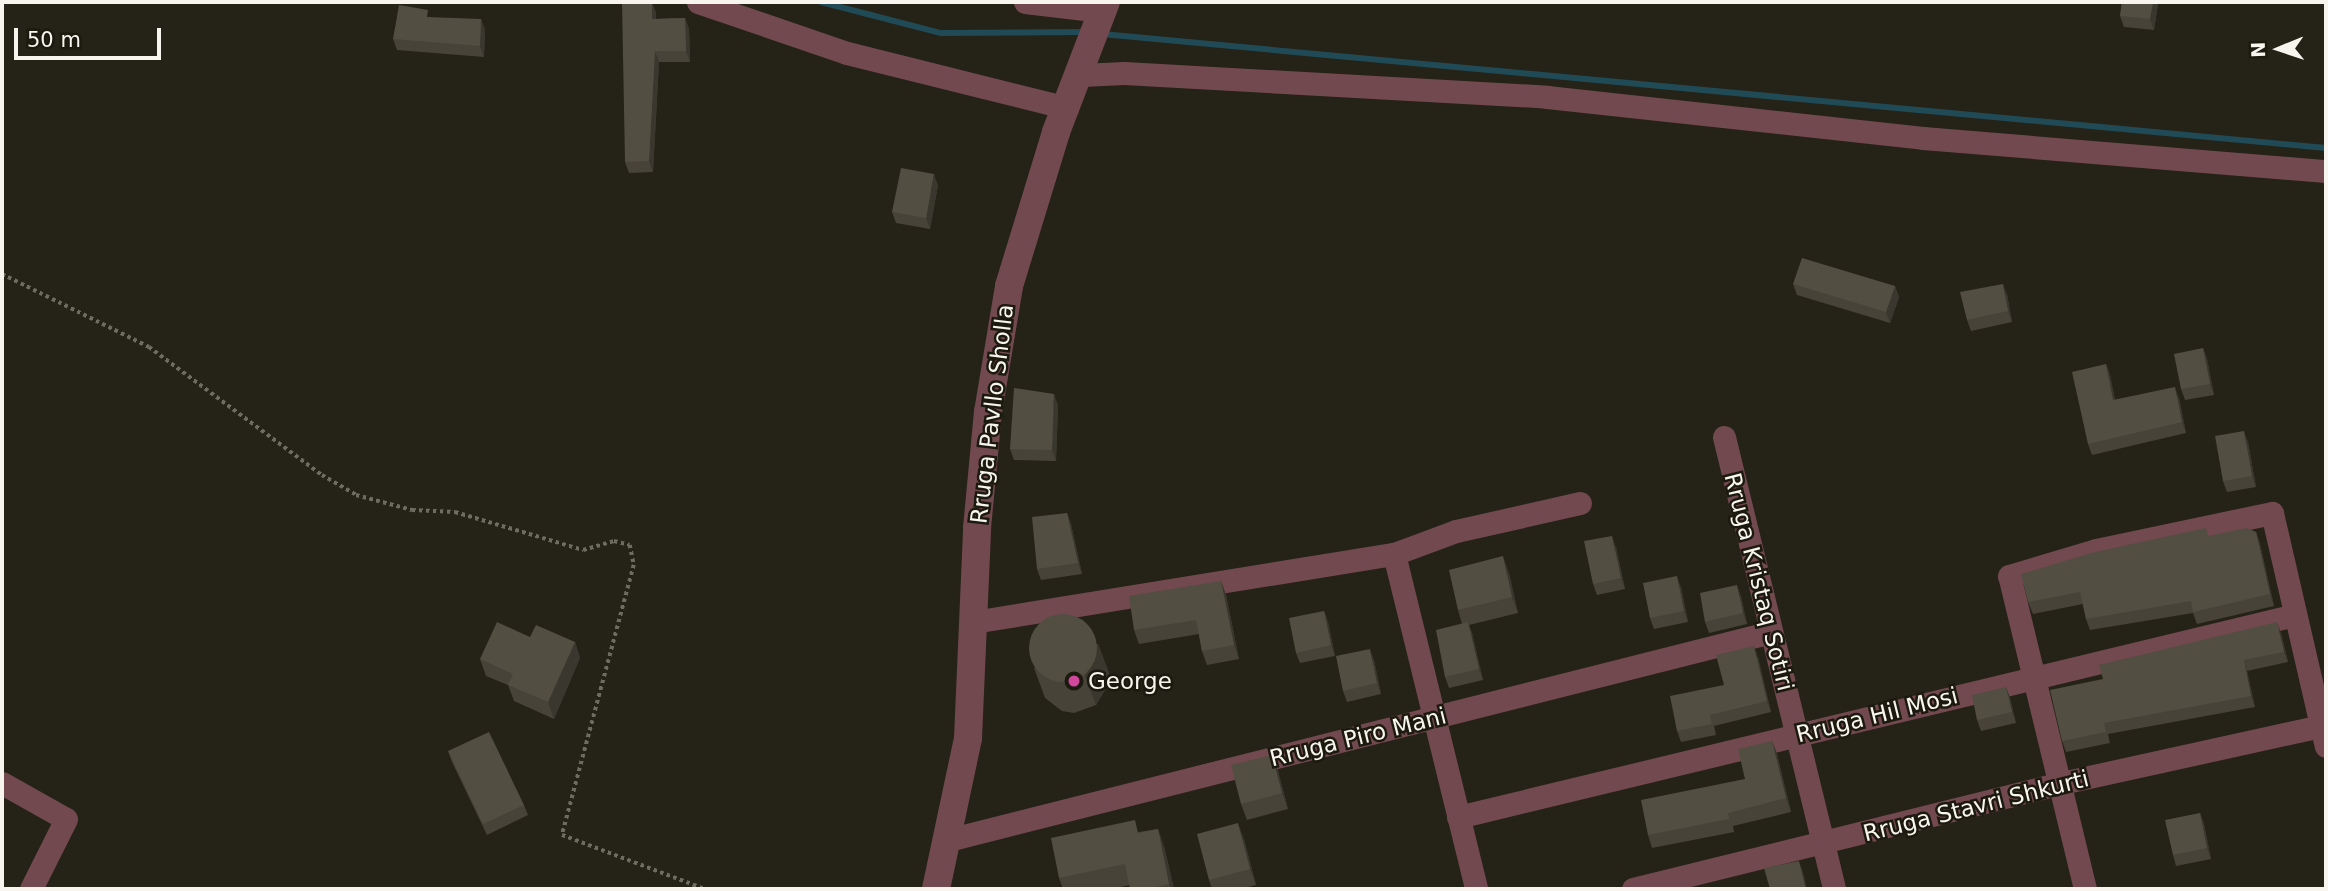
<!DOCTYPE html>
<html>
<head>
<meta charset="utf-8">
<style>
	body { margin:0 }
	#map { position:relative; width:2328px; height:891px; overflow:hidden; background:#252217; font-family:"DejaVu Sans",sans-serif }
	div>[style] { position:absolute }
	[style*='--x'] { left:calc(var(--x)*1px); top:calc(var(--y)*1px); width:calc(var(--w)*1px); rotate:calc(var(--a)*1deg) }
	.stream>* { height:6px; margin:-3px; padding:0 3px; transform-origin:3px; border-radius:3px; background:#204a55 }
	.path>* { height:3.5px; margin-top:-1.75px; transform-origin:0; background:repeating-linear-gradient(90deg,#6e6b61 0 3.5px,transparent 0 7px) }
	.minor>* { height:23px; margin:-11.5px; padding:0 11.5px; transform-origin:11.5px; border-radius:11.5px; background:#72494f }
	.tertiary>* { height:28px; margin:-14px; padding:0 14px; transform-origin:14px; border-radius:14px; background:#72494f }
	.wall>* { inset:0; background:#474339 }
	.shaded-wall>* { inset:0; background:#39372e }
	.building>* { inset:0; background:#524e42 }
	.round { border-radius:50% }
	.dots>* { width:19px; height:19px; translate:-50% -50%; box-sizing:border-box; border:4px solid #1c190e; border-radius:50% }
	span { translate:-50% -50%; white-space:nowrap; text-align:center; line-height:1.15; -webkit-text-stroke:5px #1c190e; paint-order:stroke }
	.street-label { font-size:23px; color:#f7f5ed }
	.poi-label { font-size:23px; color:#f7f5ed }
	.left { translate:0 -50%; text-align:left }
	.frame { position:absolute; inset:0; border:4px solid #f7f5ed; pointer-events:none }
	.north { position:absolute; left:2244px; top:14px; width:70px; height:70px; -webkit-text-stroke:5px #1c190e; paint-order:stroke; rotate:268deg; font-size:19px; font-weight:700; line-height:28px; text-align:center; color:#f7f5ed }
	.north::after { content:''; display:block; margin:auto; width:24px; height:32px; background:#f7f5ed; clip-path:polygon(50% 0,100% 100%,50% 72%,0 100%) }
	.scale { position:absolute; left:14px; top:28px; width:147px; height:32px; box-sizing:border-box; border:4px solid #f7f5ed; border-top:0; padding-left:9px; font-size:21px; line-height:24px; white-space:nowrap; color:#f7f5ed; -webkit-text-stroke:5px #1c190e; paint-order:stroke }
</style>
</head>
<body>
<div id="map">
	<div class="stream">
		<i style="--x:821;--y:2;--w:124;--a:14.5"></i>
		<i style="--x:941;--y:33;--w:146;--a:-0.4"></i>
		<i style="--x:1102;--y:34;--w:1229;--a:5.32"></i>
	</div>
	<div class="path">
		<i style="--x:2;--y:274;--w:164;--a:26.4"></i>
		<i style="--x:149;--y:347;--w:215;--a:36.5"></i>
		<i style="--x:322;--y:475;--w:39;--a:30"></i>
		<i style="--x:356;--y:495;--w:58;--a:15"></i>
		<i style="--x:412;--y:510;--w:43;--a:2.7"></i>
		<i style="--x:455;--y:512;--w:134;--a:16.5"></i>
		<i style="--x:583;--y:550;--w:32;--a:-16"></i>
		<i style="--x:614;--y:541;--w:16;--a:14"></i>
		<i style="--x:630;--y:545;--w:20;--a:79"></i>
		<i style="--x:634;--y:565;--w:279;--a:104.9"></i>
		<i style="--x:562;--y:835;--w:153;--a:20.7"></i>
	</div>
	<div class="minor">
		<i style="--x:698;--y:2;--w:157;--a:18.9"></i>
		<i style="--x:847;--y:53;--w:227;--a:14"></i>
		<i style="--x:1025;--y:2;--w:77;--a:6.8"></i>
		<i style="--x:1081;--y:75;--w:43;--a:-2.7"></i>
		<i style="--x:1124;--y:73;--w:424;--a:3.2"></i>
		<i style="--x:1547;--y:97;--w:378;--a:6.2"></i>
		<i style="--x:1923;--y:138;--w:404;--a:4.7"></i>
		<i style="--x:1724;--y:437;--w:465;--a:76.3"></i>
		<i style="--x:1394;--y:554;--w:345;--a:76.2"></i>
		<i style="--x:973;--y:622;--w:426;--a:-9.2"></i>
		<i style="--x:1394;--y:554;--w:66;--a:-20.4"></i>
		<i style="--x:1456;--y:531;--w:127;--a:-12.7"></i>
		<i style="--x:2;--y:783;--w:73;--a:29.4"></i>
		<i style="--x:66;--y:819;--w:78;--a:116.6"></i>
		<i style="--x:1458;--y:817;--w:861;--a:-13.57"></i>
		<i style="--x:944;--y:841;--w:853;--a:-14.18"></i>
		<i style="--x:1633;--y:889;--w:437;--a:-13.9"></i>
		<i style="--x:2057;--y:784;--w:269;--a:-12.4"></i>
		<i style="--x:2085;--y:889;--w:322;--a:-103.6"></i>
		<i style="--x:2009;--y:576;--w:91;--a:-16.6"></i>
		<i style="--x:2096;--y:550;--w:180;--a:-11.9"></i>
		<i style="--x:2272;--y:513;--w:239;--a:77"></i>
	</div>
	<div class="tertiary">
		<i style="--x:936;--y:889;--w:154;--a:-78"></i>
		<i style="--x:968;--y:738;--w:210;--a:-87.5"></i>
		<i style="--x:977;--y:528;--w:117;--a:-84.6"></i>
		<i style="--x:988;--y:412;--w:128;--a:-80.5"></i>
		<i style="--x:1009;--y:286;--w:161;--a:-73"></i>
		<i style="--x:1056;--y:132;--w:139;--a:-69"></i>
	</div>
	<div class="wall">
		<i style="clip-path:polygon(2122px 2px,2157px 2px,2158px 4px,2154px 30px,2124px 27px,2120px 16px)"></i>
		<i style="clip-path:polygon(656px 12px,656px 19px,685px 18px,689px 29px,690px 62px,659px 62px,653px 172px,629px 173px,625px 162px)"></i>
		<i style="clip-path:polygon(481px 19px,485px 30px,484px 57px,397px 50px,393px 39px)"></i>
		<i style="clip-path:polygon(938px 185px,930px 229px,896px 223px,892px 212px)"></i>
		<i style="clip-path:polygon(1793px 284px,1895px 286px,1899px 297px,1890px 323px,1797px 295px)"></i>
		<i style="clip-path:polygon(2007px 294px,2012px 322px,1971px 331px,1967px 320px)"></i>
		<i style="clip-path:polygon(2203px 348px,2207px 359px,2214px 395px,2185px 400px,2181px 389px)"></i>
		<i style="clip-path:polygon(2106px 364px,2110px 375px,2115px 400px,2179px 398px,2186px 433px,2092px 455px,2088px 444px)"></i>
		<i style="clip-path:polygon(1058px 405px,1056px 461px,1014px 460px,1010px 449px)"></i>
		<i style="clip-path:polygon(2248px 442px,2256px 487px,2227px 492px,2223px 481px)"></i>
		<i style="clip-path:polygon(1067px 513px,1071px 524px,1082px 574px,1041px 580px,1037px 569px)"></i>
		<i style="clip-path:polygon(2256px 532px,2260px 544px,2274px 606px,2197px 624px,2193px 613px,2090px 630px,2086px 619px,2083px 604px,2033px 614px,2028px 602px,2209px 536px)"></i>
		<i style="clip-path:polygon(1616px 547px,1625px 589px,1597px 595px,1593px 584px)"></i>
		<i style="clip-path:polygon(1509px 573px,1518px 613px,1469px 625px,1472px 633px,1483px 680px,1449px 688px,1445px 677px,1462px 624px,1458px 610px)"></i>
		<i style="clip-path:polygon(1221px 581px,1226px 595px,1239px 659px,1207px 665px,1202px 651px,1199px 634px,1139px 644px,1134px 630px)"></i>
		<i style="clip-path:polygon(1681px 587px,1688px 622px,1654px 629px,1650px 618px)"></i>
		<i style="clip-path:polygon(1741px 596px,1747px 624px,1709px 633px,1705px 622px)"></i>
		<i style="clip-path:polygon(1324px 611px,1328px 622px,1335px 656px,1300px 663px,1296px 653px)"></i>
		<i style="clip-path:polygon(2281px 633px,2288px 662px,2247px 671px,2255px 707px,2108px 734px,2110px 743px,2066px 752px,2062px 741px,2103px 679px)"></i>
		<i style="clip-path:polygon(530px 637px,575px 642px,580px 658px,554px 719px,514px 701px,508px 685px,486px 676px,480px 659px)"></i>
		<i style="clip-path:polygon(1098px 644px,1109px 673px,1108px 685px,1096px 705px,1074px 713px,1062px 711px,1045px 698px,1034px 668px)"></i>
		<i style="clip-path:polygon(1758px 657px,1771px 712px,1714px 726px,1716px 735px,1681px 742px,1677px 731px,1724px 685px)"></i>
		<i style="clip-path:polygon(1374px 660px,1381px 694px,1347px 702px,1343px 691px)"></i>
		<i style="clip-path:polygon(2006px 687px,2010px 698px,2016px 723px,1981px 731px,1977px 720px)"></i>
		<i style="clip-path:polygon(1772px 741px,1777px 754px,1791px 812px,1733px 826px,1734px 832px,1652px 848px,1648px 835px,1745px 779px)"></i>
		<i style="clip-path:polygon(448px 751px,524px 805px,528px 815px,487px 835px,452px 762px)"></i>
		<i style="clip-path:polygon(1272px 755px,1278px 771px,1288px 809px,1247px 820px,1241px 804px)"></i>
		<i style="clip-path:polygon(2200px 813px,2204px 824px,2211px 859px,2176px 866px,2173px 855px)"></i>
		<i style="clip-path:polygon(1158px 829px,1165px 850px,1174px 889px,1130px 889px,1130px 885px,1111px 889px,1063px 889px,1059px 878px,1139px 832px)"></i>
		<i style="clip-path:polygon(1244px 839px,1256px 885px,1240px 889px,1212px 889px,1209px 880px)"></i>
	</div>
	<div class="shaded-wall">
		<i style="clip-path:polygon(652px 2px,656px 12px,656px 30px,652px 19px)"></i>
		<i style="clip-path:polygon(2153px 2px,2157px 2px,2158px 4px,2154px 30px,2150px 19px)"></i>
		<i style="clip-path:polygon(685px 18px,689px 29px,690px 62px,686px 51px)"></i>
		<i style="clip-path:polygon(481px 19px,485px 30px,484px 57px,480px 46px)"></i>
		<i style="clip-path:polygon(655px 51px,659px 62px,653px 172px,649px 161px)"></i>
		<i style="clip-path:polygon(934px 174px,938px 185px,930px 229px,926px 218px)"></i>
		<i style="clip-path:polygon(2003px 284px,2007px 294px,2012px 322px,2008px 311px)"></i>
		<i style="clip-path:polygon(1895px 286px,1899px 297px,1890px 323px,1886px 312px)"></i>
		<i style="clip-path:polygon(2203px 348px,2207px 359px,2214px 395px,2210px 384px)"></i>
		<i style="clip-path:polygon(2106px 364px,2110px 375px,2117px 411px,2113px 400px)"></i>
		<i style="clip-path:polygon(2175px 387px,2179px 398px,2186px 433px,2182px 422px)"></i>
		<i style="clip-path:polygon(1054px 394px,1058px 405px,1056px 461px,1052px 450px)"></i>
		<i style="clip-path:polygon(2244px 431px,2248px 442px,2256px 487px,2252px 476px)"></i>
		<i style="clip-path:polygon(1067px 513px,1071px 524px,1082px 574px,1078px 563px)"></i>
		<i style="clip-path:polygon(2256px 532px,2260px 544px,2274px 606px,2270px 594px)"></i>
		<i style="clip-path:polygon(1612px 536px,1616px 547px,1625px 589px,1621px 578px)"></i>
		<i style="clip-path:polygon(1503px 556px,1509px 573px,1518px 613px,1512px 597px)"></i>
		<i style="clip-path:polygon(1677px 576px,1681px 587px,1688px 622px,1684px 611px)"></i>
		<i style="clip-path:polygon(1221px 581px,1226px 595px,1239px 659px,1234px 645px)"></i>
		<i style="clip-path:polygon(1737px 585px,1741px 596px,1747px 624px,1743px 613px)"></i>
		<i style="clip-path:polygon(1324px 611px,1328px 622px,1335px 656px,1331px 645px)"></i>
		<i style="clip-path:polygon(1468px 622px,1472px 633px,1483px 680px,1479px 669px)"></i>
		<i style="clip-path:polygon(2277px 622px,2281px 633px,2288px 662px,2284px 652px)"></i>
		<i style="clip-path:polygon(575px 642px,580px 658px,554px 719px,548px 702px)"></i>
		<i style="clip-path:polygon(1098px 644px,1109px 673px,1108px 685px,1096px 705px,1085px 676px)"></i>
		<i style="clip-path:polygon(1754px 646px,1758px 657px,1771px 712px,1767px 701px)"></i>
		<i style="clip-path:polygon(1370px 649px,1374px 660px,1381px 694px,1377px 683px)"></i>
		<i style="clip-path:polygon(2244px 660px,2247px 671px,2255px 707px,2251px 696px)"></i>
		<i style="clip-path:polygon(2006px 687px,2010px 698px,2016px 723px,2012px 712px)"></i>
		<i style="clip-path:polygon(1772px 741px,1777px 754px,1791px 812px,1786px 798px)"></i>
		<i style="clip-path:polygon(1272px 755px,1278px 771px,1288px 809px,1282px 793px)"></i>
		<i style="clip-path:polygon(2200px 813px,2204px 824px,2211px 859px,2207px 848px)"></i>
		<i style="clip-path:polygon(1238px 823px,1244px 839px,1256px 885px,1250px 869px)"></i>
		<i style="clip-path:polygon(1158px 829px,1165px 850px,1174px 889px,1171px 889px,1169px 884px)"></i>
		<i style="clip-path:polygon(1799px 861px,1803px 872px,1807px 889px,1806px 889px)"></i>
	</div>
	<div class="building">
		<i style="clip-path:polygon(622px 2px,652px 2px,652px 19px,685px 18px,686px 51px,655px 51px,649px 161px,625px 162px)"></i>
		<i style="clip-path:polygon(2122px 2px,2153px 2px,2150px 19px,2120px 16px)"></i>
		<i style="clip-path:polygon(399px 5px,428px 10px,427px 17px,481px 19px,480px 46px,393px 39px)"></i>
		<i style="clip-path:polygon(901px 168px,934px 174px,926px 218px,892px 212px)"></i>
		<i style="clip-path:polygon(1802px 258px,1895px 286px,1886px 312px,1793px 284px)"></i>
		<i style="clip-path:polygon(2003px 284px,2008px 311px,1967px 320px,1960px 292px)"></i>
		<i style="clip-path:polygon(2203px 348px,2210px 384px,2181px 389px,2174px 354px)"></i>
		<i style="clip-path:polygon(2106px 364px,2113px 400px,2175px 387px,2182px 422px,2088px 444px,2072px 372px)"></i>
		<i style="clip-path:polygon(1014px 388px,1054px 394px,1052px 450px,1010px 449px)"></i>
		<i style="clip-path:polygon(2244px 431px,2252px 476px,2223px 481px,2215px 436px)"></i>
		<i style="clip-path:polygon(1067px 513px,1078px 563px,1037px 569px,1032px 517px)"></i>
		<i style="clip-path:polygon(2206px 528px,2208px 536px,2247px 528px,2256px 532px,2270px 594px,2193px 612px,2191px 601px,2086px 619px,2080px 592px,2028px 602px,2021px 574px,2095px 552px)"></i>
		<i style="clip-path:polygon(1612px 536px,1621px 578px,1593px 584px,1584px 541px)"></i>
		<i style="clip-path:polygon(1503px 556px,1512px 597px,1458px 610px,1449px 570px)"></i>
		<i style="clip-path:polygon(1677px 576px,1684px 611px,1650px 618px,1643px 583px)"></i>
		<i style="clip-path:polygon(1221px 581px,1234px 645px,1202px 651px,1196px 620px,1134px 630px,1129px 596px)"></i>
		<i style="clip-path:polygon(1737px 585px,1743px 613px,1705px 622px,1700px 593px)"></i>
		<i style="clip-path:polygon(1324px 611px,1331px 645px,1296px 653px,1289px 618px)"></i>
		<i class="round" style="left:1029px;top:614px;width:68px;height:68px"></i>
		<i style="clip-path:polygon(497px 622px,530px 637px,536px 625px,575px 642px,548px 702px,508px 685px,513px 674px,480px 659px)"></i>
		<i style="clip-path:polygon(1468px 622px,1479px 669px,1445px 677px,1436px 630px)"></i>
		<i style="clip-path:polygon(2277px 622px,2284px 652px,2244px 660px,2251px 696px,2104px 723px,2106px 732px,2062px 741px,2050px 690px,2103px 679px,2099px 665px)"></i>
		<i style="clip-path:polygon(1754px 646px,1767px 701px,1710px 715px,1712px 724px,1677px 731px,1670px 696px,1724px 685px,1716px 655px)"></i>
		<i style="clip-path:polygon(1370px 649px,1377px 683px,1343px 691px,1336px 656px)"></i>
		<i style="clip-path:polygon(2006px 687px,2012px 712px,1977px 720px,1972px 695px)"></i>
		<i style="clip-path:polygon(489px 732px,524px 805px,483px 824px,448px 751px)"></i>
		<i style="clip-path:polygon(1772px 741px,1786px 798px,1728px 813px,1729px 819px,1648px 835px,1641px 800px,1745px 779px,1738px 749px)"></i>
		<i style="clip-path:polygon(1272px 755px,1282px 793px,1241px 804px,1231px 765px)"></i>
		<i style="clip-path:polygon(2200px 813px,2207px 848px,2173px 855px,2165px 820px)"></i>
		<i style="clip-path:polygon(1135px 820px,1138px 833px,1158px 829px,1169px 884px,1147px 889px,1130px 889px,1125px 864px,1059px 878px,1051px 838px)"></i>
		<i style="clip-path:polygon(1238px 823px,1250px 869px,1209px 880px,1197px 834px)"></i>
		<i style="clip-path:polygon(1799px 861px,1806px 889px,1770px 889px,1764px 868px)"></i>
	</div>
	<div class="dots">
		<i style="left:1074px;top:681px;background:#d1479c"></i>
	</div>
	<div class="street-label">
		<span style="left:992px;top:414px;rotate:-83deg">Rruga Pavllo Sholla</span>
		<span style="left:1759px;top:582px;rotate:76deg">Rruga Kristaq Sotiri</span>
		<span style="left:1877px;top:715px;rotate:-14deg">Rruga Hil Mosi</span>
		<span style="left:1358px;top:737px;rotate:-14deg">Rruga Piro Mani</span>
		<span style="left:1976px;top:806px;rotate:-14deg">Rruga Stavri Shkurti</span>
	</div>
	<div class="poi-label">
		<span class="left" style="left:1088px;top:681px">George</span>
	</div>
	<div class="frame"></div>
	<div class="north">N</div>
	<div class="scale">50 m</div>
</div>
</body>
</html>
